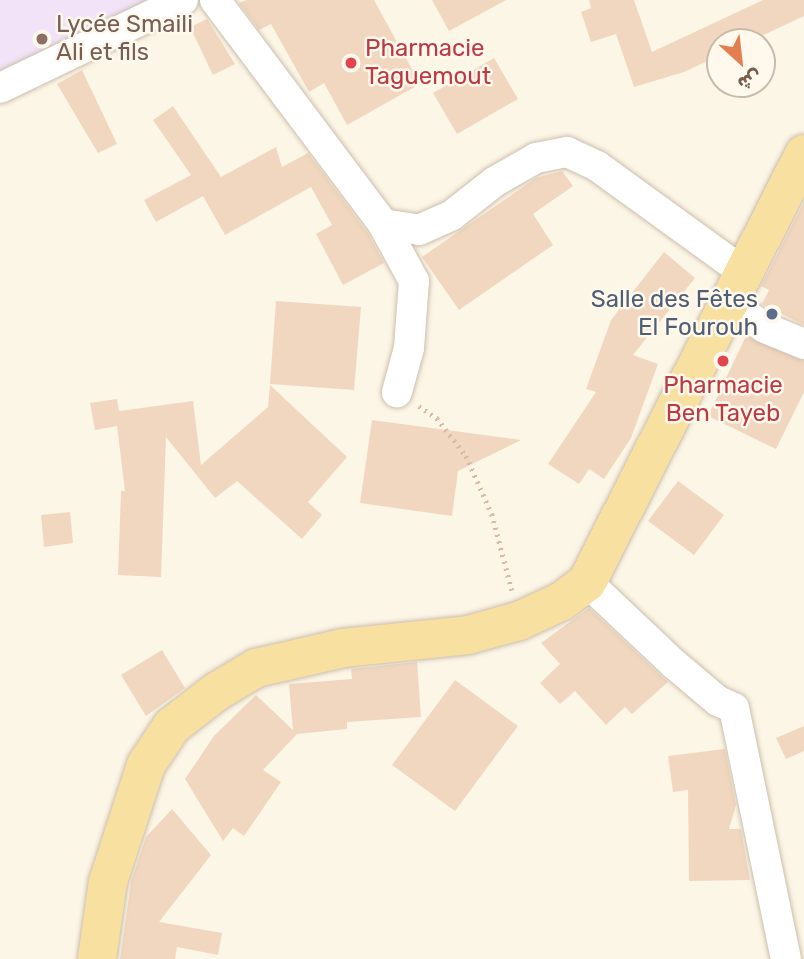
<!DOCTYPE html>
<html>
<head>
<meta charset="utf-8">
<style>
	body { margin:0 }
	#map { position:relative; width:804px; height:959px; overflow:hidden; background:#fcf6e6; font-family:Rubik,Vazirmatn,sans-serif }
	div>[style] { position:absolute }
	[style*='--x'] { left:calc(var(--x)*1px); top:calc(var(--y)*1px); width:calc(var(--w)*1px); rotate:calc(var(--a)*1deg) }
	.education>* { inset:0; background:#f2e3f8 }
	.building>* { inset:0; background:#f1d7bf }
	.path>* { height:4.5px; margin-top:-2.25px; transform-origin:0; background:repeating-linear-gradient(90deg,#d6bba2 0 2px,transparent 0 7px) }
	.roads { filter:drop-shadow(0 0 2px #cdbead) drop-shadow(0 0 2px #cdbead) }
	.minor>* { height:30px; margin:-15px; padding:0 15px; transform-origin:15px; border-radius:15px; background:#fff }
	.major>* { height:38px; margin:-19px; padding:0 19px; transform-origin:19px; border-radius:19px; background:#f8e0a1 }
	.dots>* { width:19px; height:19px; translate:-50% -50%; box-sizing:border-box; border:4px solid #fff9ed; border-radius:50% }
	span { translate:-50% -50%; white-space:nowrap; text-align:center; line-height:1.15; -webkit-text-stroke:5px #fff9ed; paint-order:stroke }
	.education-label { font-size:24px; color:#785e54 }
	.left { translate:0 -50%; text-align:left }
	.health-label { font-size:24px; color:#be3a42 }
	.service-label { font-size:24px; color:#4e5e75 }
	.right { translate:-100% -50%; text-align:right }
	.north { position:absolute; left:706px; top:28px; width:70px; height:70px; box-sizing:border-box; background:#fff9ed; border:2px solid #c8bbac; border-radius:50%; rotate:153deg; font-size:19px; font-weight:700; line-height:28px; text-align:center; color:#755e4b }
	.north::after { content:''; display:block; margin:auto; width:24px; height:32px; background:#e27e4f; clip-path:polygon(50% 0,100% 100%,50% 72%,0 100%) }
</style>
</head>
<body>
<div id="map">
	<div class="education">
		<i style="clip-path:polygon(0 0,170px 0,0 78px)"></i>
	</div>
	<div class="building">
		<i style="clip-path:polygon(246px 0,374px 0,420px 84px,347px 125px,324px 83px,309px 92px,271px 24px,259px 30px,239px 3px)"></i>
		<i style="clip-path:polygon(432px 0,506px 0,449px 31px)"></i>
		<i style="clip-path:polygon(589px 0,634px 0,652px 52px,763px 0,804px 0,804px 16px,749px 42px,720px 42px,720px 55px,684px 72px,634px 87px,616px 34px,591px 42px,581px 12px,591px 8px)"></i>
		<i style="clip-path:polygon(207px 19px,235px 64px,213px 75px,190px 27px)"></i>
		<i style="clip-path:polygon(494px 58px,518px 99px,457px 134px,433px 93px)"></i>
		<i style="clip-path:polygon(82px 70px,117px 144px,98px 153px,57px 84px)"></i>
		<i style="clip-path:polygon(173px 106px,221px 177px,276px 147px,282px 167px,308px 153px,368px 233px,384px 263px,343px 285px,316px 234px,332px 225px,311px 187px,225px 235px,203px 196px,156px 222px,144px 200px,191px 175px,153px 120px)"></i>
		<i style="clip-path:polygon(562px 171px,573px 186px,533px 214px,553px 245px,459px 310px,422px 257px,536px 178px)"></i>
		<i style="clip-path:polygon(804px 202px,804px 325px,762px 304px,769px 290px,761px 286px)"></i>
		<i style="clip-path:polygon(664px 252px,695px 278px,633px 355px,658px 364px,631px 438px,604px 479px,589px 469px,579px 484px,548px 464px,596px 392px,586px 389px,611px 320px)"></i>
		<i style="clip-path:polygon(276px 301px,361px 307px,354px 390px,270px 384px)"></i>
		<i style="clip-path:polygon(746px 336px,804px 361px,804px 392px,776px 449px,708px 416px)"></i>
		<i style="clip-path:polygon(270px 385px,347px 457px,308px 502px,322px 515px,302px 539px,237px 481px,215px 498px,166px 437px,161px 577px,118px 575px,121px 491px,125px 491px,117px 426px,95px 430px,90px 403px,117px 399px,119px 411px,193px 401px,201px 465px,268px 407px)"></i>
		<i style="clip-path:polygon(372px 420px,521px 440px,458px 471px,452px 516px,360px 503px)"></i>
		<i style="clip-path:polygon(678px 481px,724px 515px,694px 555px,648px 521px)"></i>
		<i style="clip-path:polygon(70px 512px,73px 543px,44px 547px,41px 515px)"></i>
		<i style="clip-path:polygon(589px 608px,668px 682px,632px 714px,625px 707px,606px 725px,575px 691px,560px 704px,540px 683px,560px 664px,541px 643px)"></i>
		<i style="clip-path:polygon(162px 650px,185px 688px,146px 716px,121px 675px)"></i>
		<i style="clip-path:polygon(417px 662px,421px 717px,347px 722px,347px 729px,297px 734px,263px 770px,281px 782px,244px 836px,233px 828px,223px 841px,185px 779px,214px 736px,256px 695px,293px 730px,289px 684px,352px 679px,351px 669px)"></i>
		<i style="clip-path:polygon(455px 680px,518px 726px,455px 811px,392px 765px)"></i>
		<i style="clip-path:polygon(804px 726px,804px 751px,786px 759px,776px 738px)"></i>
		<i style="clip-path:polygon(725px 749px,736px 805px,729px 829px,741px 829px,750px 880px,689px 881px,688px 790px,673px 792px,668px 756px)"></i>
		<i style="clip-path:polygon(172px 809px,211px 855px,159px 922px,222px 933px,218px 955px,177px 947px,175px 959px,120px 959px,131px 882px,146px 837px)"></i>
	</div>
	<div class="path">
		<i style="--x:419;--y:406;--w:22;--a:34"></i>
		<i style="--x:437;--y:418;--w:48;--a:52.7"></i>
		<i style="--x:466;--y:456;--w:64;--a:65.9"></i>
		<i style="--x:492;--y:514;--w:79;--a:75.3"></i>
	</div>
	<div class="roads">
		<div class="minor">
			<i style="--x:215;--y:0;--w:280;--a:53.1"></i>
			<i style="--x:383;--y:224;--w:36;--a:9"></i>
			<i style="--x:419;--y:230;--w:35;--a:-24"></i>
			<i style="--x:451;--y:216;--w:55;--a:-38.3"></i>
			<i style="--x:494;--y:182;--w:48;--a:-29.7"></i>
			<i style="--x:536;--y:158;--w:32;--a:-11"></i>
			<i style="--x:567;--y:152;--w:33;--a:25"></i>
			<i style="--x:597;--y:166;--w:183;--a:35.9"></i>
			<i style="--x:0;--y:88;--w:203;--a:-25.7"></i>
			<i style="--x:383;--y:224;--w:65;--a:61.5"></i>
			<i style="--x:414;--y:281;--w:67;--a:94.3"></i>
			<i style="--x:409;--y:348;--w:46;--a:105.3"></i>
			<i style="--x:730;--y:303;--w:43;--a:35.5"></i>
			<i style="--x:765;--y:328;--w:42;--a:22.3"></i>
			<i style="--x:587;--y:582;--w:120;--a:43.3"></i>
			<i style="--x:674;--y:664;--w:57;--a:40.1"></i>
			<i style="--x:718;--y:701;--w:17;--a:24"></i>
			<i style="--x:734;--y:708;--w:256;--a:78.3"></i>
		</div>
		<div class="major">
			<i style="--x:97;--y:959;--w:78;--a:-81.9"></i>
			<i style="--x:108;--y:882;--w:123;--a:-72"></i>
			<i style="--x:146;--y:765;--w:47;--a:-56.3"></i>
			<i style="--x:172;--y:726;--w:56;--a:-37.7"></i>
			<i style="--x:216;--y:692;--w:47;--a:-31"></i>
			<i style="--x:256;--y:668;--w:89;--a:-12.9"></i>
			<i style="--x:343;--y:648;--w:126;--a:-5.9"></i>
			<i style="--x:468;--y:635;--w:53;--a:-15.4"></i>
			<i style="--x:519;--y:621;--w:47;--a:-24.9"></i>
			<i style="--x:562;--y:601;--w:31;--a:-37"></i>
			<i style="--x:587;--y:582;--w:480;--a:-63.1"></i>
		</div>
	</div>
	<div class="dots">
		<i style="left:42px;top:39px;background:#8d6e63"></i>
		<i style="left:351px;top:63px;background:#e0444e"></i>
		<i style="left:772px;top:314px;background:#5c6f8a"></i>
		<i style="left:723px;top:361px;background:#e0444e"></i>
	</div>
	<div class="education-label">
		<span class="left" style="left:56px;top:39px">Lycée Smaili<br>Ali et fils</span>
	</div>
	<div class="health-label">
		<span class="left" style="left:365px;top:63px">Pharmacie<br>Taguemout</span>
		<span style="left:723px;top:400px">Pharmacie<br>Ben Tayeb</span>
	</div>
	<div class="service-label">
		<span class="right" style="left:758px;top:314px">Salle des Fêtes<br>El Fourouh</span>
	</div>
	<div class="north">ش</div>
</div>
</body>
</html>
